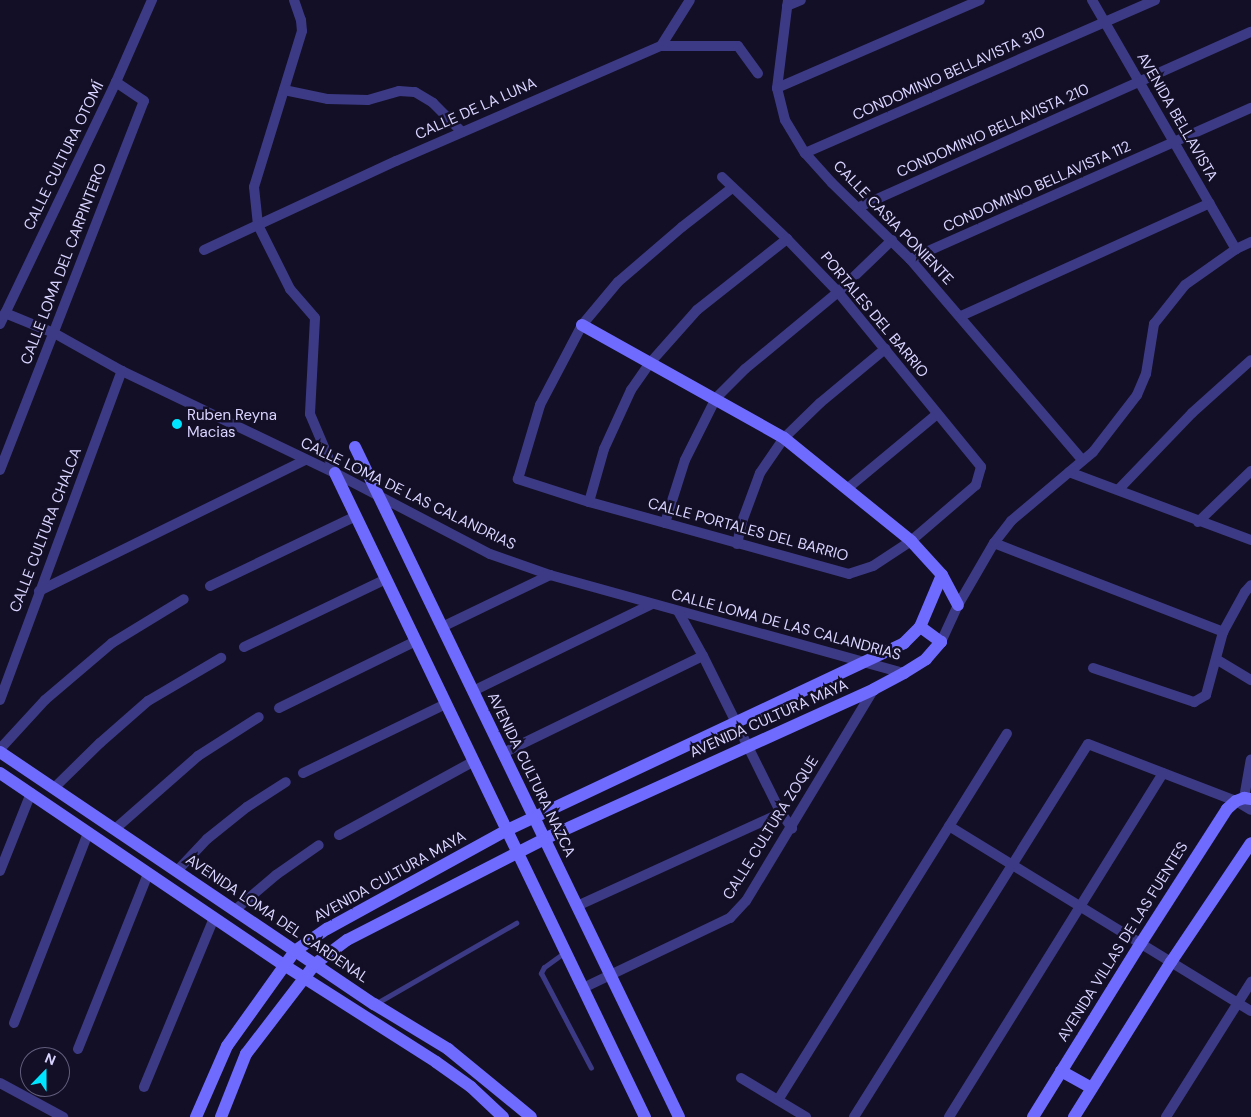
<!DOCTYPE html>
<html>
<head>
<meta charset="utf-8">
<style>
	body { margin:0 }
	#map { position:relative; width:1251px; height:1117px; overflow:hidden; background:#130f26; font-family:"DM Sans",sans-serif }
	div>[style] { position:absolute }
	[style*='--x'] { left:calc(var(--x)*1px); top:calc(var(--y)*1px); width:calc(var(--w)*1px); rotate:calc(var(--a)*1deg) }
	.lane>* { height:5px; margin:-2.5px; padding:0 2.5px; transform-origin:2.5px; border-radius:2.5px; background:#3d3a85 }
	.street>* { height:10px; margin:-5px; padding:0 5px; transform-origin:5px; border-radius:5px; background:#3d3a85 }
	.secondary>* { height:12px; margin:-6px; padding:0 6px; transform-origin:6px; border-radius:6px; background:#6f6bff }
	.dots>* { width:14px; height:14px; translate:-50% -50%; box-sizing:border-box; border:2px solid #130f26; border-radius:50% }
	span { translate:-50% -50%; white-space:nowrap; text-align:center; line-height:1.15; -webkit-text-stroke:5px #130f26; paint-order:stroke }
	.street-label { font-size:15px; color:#d9d4ff }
	.poi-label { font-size:15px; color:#d9d4ff }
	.left { translate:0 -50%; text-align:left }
	.north { position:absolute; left:20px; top:1047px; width:50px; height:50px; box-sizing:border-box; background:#130f26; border:1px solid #625e7d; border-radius:50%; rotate:22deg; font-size:14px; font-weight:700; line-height:20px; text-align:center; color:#d9d4ff }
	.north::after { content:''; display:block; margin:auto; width:18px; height:22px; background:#00e5ff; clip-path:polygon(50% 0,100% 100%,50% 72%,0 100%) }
</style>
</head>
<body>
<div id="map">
	<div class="lane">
		<i style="--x:565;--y:952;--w:26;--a:144"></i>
		<i style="--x:544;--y:967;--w:7;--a:117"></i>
		<i style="--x:541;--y:973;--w:107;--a:62.2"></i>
		<i style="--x:375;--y:1004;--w:163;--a:-29.9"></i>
	</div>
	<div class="street">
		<i style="--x:294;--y:0;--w:21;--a:71"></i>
		<i style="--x:301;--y:20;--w:11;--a:85"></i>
		<i style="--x:302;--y:31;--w:163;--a:107.1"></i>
		<i style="--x:254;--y:187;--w:38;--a:84"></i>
		<i style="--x:258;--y:225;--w:72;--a:63.4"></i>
		<i style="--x:290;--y:289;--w:38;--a:49"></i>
		<i style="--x:315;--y:318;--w:96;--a:93"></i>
		<i style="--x:310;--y:414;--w:64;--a:67"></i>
		<i style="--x:788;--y:0;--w:89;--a:97.1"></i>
		<i style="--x:777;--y:88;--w:33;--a:76"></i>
		<i style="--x:785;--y:120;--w:39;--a:59"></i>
		<i style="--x:805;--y:153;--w:40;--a:48"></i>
		<i style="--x:832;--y:183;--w:109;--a:44.3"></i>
		<i style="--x:910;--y:259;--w:265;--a:49.4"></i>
		<i style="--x:1092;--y:0;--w:288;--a:60"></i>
		<i style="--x:787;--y:6;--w:15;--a:-23"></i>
		<i style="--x:661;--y:46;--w:54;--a:-57.8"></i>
		<i style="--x:777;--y:88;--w:221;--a:-23.4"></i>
		<i style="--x:284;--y:90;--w:45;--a:11.6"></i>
		<i style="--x:328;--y:99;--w:40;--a:1.4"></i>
		<i style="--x:368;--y:100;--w:32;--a:-16"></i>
		<i style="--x:399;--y:91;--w:16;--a:4"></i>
		<i style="--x:415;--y:92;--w:21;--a:31"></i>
		<i style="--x:433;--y:103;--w:41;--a:45"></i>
		<i style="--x:805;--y:153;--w:382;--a:-23.6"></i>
		<i style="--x:722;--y:177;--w:90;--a:43.6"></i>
		<i style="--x:787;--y:239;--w:74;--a:46.1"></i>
		<i style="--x:838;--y:292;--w:226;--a:50.7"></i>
		<i style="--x:981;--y:467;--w:19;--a:106"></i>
		<i style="--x:976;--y:485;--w:86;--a:139.3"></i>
		<i style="--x:911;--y:541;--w:45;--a:146.7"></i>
		<i style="--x:873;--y:566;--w:25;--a:162"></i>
		<i style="--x:849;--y:574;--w:270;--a:-164.5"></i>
		<i style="--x:589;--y:502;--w:75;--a:-162.1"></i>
		<i style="--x:518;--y:479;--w:77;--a:-73.4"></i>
		<i style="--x:540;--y:405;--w:90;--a:-62.3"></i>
		<i style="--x:582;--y:325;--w:56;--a:-50.1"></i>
		<i style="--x:618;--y:282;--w:84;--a:-40.7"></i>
		<i style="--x:682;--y:227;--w:63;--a:-38"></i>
		<i style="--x:859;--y:207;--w:429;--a:-24.1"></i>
		<i style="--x:204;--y:250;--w:212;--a:-24.9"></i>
		<i style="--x:396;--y:161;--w:289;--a:-23.5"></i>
		<i style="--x:661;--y:46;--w:77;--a:0"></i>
		<i style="--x:738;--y:46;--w:34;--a:54"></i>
		<i style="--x:910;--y:259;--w:373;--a:-23.9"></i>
		<i style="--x:5;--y:313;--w:53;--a:22.2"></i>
		<i style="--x:54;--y:333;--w:78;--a:29.2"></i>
		<i style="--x:122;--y:371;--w:236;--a:25.6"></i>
		<i style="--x:335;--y:473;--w:175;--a:27.6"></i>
		<i style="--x:490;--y:554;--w:64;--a:19.3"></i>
		<i style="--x:550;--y:575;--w:367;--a:15.5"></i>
		<i style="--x:961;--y:316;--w:273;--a:-24.4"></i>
		<i style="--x:0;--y:324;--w:268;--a:-64.4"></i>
		<i style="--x:116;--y:82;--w:90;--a:-66.3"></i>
		<i style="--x:0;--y:470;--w:396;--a:-68.7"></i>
		<i style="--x:144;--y:101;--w:34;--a:-146"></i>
		<i style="--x:1069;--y:472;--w:194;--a:20.5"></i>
		<i style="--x:848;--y:488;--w:116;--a:-39.7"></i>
		<i style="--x:1118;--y:490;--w:107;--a:-46.1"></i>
		<i style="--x:1192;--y:413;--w:79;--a:-41.9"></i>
		<i style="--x:589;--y:502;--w:55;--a:-74.2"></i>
		<i style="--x:604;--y:449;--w:65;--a:-65.4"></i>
		<i style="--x:631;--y:390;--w:33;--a:-55"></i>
		<i style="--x:650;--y:363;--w:71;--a:-48.4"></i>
		<i style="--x:697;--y:310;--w:115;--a:-38.3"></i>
		<i style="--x:1198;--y:522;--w:74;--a:-43.9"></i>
		<i style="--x:665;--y:523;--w:66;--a:-72.4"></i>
		<i style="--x:685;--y:460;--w:69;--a:-63.4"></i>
		<i style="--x:716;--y:398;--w:41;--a:-45"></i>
		<i style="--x:745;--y:369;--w:121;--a:-39.6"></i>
		<i style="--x:838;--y:292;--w:75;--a:-43.9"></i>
		<i style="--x:994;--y:543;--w:246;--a:21.2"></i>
		<i style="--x:737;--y:544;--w:26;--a:-77"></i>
		<i style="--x:743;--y:519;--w:49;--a:-69.7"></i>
		<i style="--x:760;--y:473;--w:42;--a:-55.6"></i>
		<i style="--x:784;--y:438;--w:50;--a:-44.2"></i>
		<i style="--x:820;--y:403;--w:85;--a:-39.7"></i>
		<i style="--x:210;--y:586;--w:162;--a:-25.6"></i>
		<i style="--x:39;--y:591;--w:297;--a:-26.2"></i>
		<i style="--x:678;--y:611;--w:51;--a:60.9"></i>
		<i style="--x:703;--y:656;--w:175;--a:63.6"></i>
		<i style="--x:781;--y:813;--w:19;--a:54"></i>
		<i style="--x:442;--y:627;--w:120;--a:-25.7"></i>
		<i style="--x:941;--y:642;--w:41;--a:-65.3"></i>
		<i style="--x:958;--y:605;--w:72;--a:-59.9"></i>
		<i style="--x:994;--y:543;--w:28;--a:-52"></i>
		<i style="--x:1011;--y:521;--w:107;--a:-40.1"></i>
		<i style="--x:1093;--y:452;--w:72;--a:-52.3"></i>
		<i style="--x:1137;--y:395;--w:23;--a:-67"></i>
		<i style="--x:1146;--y:374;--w:51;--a:-80.9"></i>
		<i style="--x:1154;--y:324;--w:50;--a:-51.5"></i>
		<i style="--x:1185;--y:285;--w:62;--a:-35.2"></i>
		<i style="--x:1236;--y:249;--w:17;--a:-25"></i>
		<i style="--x:244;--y:647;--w:157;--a:-25.6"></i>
		<i style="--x:1216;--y:659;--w:41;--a:31"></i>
		<i style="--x:1093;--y:668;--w:107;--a:18.6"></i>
		<i style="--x:1194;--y:702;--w:14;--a:-30"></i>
		<i style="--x:1206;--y:695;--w:65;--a:-74.9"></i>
		<i style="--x:1223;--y:632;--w:46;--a:-61.2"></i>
		<i style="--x:1245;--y:592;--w:9;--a:-49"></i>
		<i style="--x:473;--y:691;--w:199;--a:-25.9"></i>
		<i style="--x:0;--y:700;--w:351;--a:-69.7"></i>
		<i style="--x:279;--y:708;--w:153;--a:-26.1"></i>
		<i style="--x:0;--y:749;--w:67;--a:-47.4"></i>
		<i style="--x:45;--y:700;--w:88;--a:-40.4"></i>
		<i style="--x:112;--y:643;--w:84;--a:-31.4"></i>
		<i style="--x:503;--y:753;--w:222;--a:-25.9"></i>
		<i style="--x:303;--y:773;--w:159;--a:-25.8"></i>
		<i style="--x:55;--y:787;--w:63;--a:-44.4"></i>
		<i style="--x:100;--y:743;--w:64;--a:-41.2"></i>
		<i style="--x:148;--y:701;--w:85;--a:-30.5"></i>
		<i style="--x:1244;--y:798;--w:39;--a:-80"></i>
		<i style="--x:949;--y:826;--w:354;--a:31.5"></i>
		<i style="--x:115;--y:829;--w:111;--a:-41.3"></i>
		<i style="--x:198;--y:756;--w:72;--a:-32.6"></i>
		<i style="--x:339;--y:835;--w:154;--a:-28.7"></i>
		<i style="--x:0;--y:871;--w:84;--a:-68.3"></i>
		<i style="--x:177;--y:871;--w:44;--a:-46.8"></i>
		<i style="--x:207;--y:839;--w:51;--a:-38.7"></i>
		<i style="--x:247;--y:807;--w:46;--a:-32.7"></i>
		<i style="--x:577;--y:906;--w:224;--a:-24.5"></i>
		<i style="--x:235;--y:910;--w:54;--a:-40.5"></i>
		<i style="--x:276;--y:875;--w:52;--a:-34.9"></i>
		<i style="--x:583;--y:988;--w:163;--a:-25.5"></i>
		<i style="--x:730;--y:918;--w:23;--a:-47"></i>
		<i style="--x:746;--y:901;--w:248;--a:-58.9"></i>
		<i style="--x:14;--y:1023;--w:204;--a:-68.7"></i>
		<i style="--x:78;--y:1049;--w:188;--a:-68.2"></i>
		<i style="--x:741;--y:1078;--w:76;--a:31"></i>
		<i style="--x:0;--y:1083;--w:72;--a:28.4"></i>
		<i style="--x:144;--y:1087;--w:183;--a:-67.5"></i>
		<i style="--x:778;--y:1100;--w:432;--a:-58"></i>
		<i style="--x:854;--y:1117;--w:440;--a:-57.9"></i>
		<i style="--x:1088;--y:744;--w:159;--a:21.1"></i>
		<i style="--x:1236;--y:801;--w:17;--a:31"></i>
		<i style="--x:949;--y:1117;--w:405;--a:-58.1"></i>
		<i style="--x:1166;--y:1117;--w:160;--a:-57.8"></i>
	</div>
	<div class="secondary">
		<i style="--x:582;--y:325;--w:231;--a:29.2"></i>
		<i style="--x:784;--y:438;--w:164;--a:39"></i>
		<i style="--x:911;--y:541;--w:46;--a:47.6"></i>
		<i style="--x:942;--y:575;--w:34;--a:62"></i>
		<i style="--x:355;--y:447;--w:744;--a:64.19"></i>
		<i style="--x:335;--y:473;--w:715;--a:64.3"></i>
		<i style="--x:0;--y:752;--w:451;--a:34"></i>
		<i style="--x:374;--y:1004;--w:87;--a:31.3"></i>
		<i style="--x:448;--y:1049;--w:107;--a:39.3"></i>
		<i style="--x:0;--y:773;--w:343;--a:34.1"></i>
		<i style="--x:284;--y:965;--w:180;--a:32.5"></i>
		<i style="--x:436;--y:1062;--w:43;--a:35.5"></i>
		<i style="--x:471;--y:1087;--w:44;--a:43.2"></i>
		<i style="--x:1061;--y:1071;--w:35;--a:29"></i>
		<i style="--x:196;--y:1117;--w:77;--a:-66.4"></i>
		<i style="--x:227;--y:1046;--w:117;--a:-54.4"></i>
		<i style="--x:295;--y:951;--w:39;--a:-35"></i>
		<i style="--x:327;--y:929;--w:205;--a:-28.8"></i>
		<i style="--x:507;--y:830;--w:439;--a:-25.2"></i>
		<i style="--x:904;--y:643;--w:23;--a:-45"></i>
		<i style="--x:920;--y:627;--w:56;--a:-67.1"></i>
		<i style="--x:221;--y:1117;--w:68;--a:-68.4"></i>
		<i style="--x:246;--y:1054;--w:113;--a:-52.5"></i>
		<i style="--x:315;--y:964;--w:40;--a:-37"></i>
		<i style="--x:347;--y:940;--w:221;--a:-27.1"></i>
		<i style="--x:544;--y:839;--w:362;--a:-24.4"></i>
		<i style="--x:874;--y:689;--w:34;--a:-28"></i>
		<i style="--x:904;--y:673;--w:26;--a:-32"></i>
		<i style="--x:926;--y:659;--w:23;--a:-49"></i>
		<i style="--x:941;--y:642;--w:26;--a:-144"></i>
		<i style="--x:1033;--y:1117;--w:205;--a:-58.2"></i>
		<i style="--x:1141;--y:943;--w:159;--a:-57.3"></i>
		<i style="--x:1227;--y:809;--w:12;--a:-42"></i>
		<i style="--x:1236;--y:801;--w:9;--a:-21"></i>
		<i style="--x:1244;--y:798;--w:7;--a:8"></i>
		<i style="--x:1074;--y:1117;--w:183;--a:-58"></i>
		<i style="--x:1171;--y:962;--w:143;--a:-56.1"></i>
	</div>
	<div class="dots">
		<i style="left:177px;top:424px;background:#00e5ff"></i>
	</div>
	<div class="street-label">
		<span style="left:949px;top:74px;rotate:-24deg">CONDOMINIO BELLAVISTA 310</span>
		<span style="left:476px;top:109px;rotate:-24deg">CALLE DE LA LUNA</span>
		<span style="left:1177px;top:117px;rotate:60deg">AVENIDA BELLAVISTA</span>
		<span style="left:993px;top:131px;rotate:-24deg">CONDOMINIO BELLAVISTA 210</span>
		<span style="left:64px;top:156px;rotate:-64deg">CALLE CULTURA OTOMÍ</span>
		<span style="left:1037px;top:187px;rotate:-24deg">CONDOMINIO BELLAVISTA 112</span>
		<span style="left:893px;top:223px;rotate:46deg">CALLE CASIA PONIENTE</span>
		<span style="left:64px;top:264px;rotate:-69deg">CALLE LOMA DEL CARPINTERO</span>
		<span style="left:874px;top:315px;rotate:50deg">PORTALES DEL BARRIO</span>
		<span style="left:408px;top:494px;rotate:26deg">CALLE LOMA DE LAS CALANDRIAS</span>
		<span style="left:46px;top:530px;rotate:-69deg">CALLE CULTURA CHALCA</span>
		<span style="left:748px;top:530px;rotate:15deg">CALLE PORTALES DEL BARRIO</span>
		<span style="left:786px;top:625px;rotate:15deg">CALLE LOMA DE LAS CALANDRIAS</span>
		<span style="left:769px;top:719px;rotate:-24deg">AVENIDA CULTURA MAYA</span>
		<span style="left:531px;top:775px;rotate:64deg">AVENIDA CULTURA NAZCA</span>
		<span style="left:771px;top:828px;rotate:-58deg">CALLE CULTURA ZOQUE</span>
		<span style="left:390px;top:877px;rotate:-29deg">AVENIDA CULTURA MAYA</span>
		<span style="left:277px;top:919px;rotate:34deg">AVENIDA LOMA DEL CARDENAL</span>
		<span style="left:1123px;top:942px;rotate:-58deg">AVENIDA VILLAS DE LAS FUENTES</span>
	</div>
	<div class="poi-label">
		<span class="left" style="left:187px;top:424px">Ruben Reyna<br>Macias</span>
	</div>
	<div class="north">N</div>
</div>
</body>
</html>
